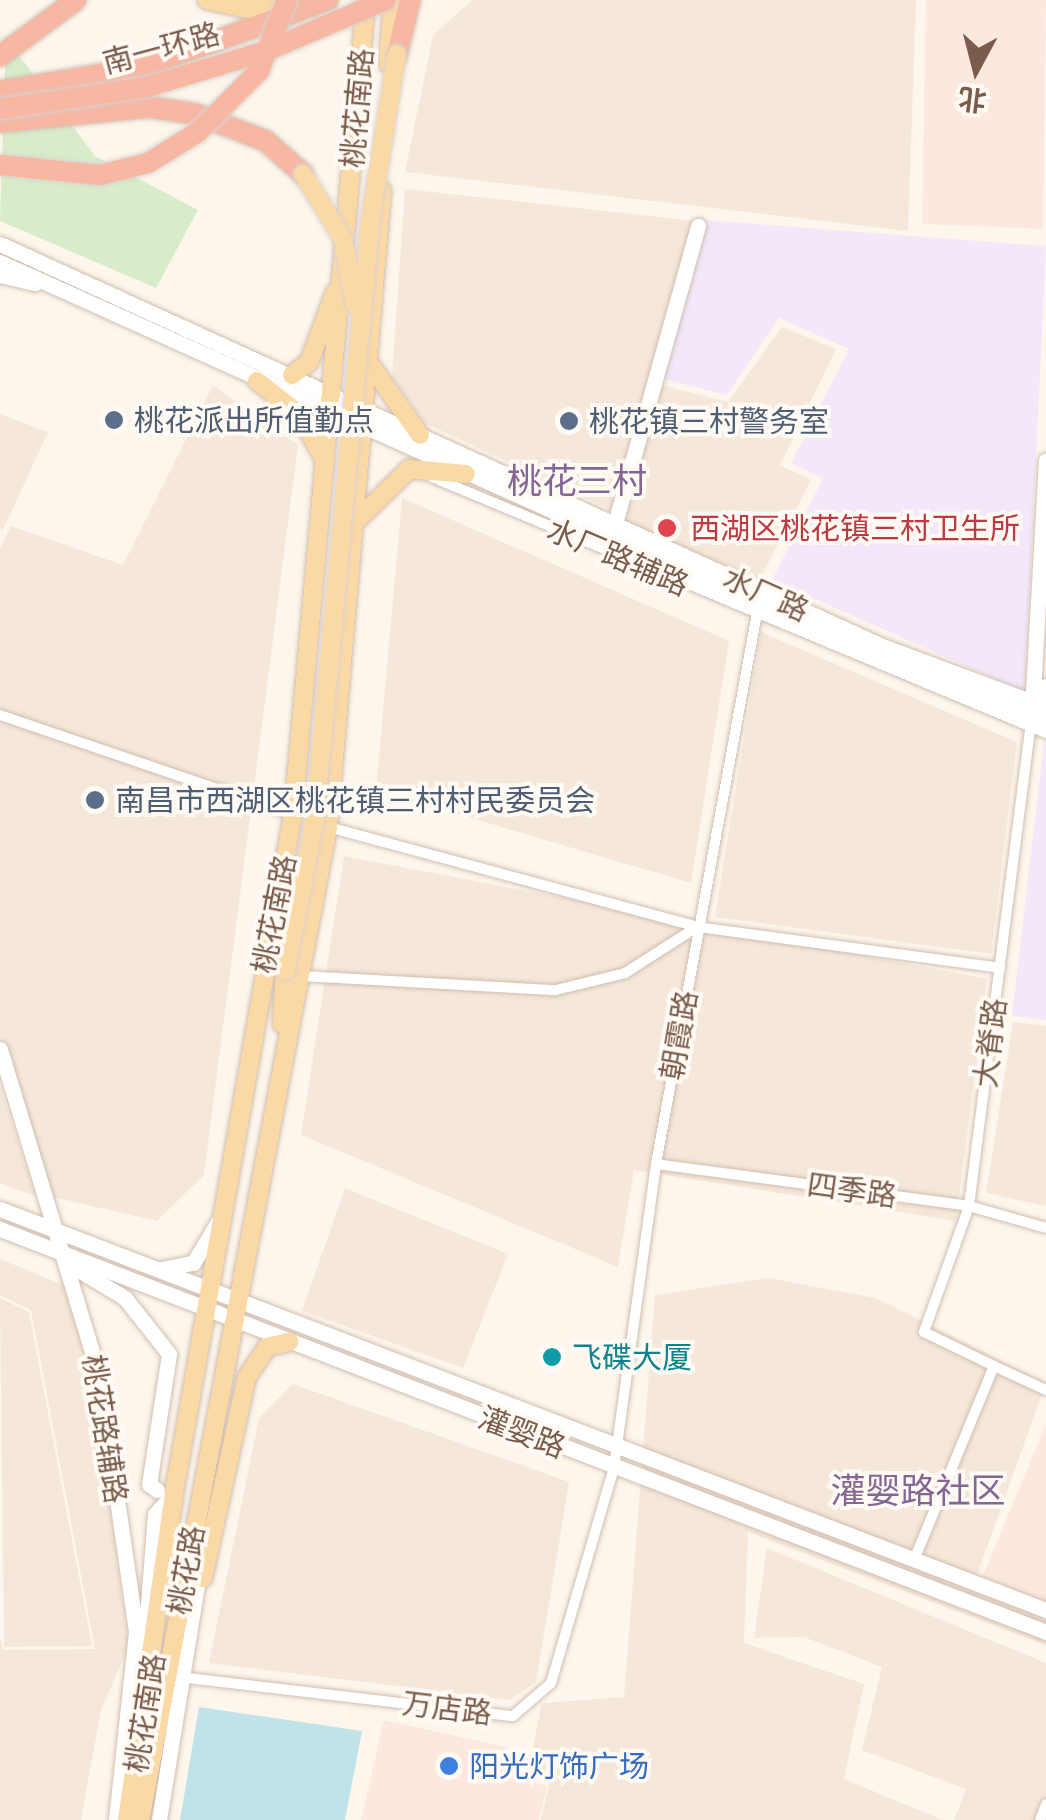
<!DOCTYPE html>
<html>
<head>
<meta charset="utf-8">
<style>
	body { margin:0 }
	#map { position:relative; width:1046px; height:1820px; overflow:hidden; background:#fdf6ec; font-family:"Public Sans","Noto Sans SC",sans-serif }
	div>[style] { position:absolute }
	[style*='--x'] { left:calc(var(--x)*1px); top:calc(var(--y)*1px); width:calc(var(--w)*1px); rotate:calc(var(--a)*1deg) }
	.residential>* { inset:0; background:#f5e8da }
	.commercial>* { inset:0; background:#fde8e0 }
	.education>* { inset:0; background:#f3e8fa }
	.green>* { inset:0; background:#d8ecc9 }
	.water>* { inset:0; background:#bfe3e8 }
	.roads { filter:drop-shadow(0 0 2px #d1beb0) drop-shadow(0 0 2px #d1beb0) }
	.street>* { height:10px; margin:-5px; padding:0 5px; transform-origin:5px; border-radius:5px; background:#fff }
	.secondary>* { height:15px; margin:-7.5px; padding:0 7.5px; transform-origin:7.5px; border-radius:7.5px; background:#fff }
	.primary>* { height:18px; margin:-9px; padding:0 9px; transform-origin:9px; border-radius:9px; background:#fbd9a5 }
	.highway>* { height:20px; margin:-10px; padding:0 10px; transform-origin:10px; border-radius:10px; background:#f7b7a3 }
	.bridges { filter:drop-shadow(0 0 2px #dad1cd) drop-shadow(0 0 2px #dad1cd) }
	.primary-bridge>* { height:18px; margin:-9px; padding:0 9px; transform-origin:9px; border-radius:9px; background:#fbd9a5 }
	.highway-bridge>* { height:20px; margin:-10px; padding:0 10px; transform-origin:10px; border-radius:10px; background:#f7b7a3 }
	.dots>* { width:28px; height:28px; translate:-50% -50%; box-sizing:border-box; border:5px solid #fffaf3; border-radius:50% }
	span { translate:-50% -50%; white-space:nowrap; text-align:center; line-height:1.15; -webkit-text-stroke:8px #fffaf3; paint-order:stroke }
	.street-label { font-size:30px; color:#7a5c4d }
	.service-label { font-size:30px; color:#4e5e75 }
	.left { translate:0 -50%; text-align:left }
	.health-label { font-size:30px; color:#be3a42 }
	.culture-label { font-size:30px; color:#0d838f }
	.shop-label { font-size:30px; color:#366cbe }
	.quarter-label { font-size:35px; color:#846695 }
	.north { position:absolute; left:926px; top:20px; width:100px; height:100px; -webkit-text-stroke:8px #fffaf3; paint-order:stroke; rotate:187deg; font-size:28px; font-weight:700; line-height:40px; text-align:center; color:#7a5c4d }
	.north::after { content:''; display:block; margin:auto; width:35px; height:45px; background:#7a5c4d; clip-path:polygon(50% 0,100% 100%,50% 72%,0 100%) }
</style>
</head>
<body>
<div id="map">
	<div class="residential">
		<i style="clip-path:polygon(472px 0,916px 0,908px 231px,405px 172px,433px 35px)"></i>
		<i style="clip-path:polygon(405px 189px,695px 221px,611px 510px,425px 423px,392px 376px)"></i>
		<i style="clip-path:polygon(782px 327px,836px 349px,780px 465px,811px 480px,758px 583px,625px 525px,653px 383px,728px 402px)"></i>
		<i style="clip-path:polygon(213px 385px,298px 445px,204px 1175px,157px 1221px,49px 1196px,0 1042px,0 549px,11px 526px,123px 565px)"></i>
		<i style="clip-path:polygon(0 414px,48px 432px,3px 530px,0 529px)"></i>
		<i style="clip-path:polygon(402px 498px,729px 641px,691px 883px,376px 790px)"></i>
		<i style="clip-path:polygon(761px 632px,1017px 742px,991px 954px,715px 917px)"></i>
		<i style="clip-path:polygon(344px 856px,987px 979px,956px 1221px,634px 1170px,618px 1267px,301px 1135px)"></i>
		<i style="clip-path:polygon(1013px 1022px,1046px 1026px,1046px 1206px,986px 1193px)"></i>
		<i style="clip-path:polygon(0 1086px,35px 1196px,0 1183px)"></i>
		<i style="clip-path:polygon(345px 1188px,508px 1254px,463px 1368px,302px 1311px)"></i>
		<i style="clip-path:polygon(0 1259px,66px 1286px,92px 1375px,129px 1646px,101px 1710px,81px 1820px,0 1820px,0 1637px,3px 1650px,95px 1649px,31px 1310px,0 1295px)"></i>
		<i style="clip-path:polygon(768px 1278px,876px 1298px,1046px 1383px,973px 1586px,1046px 1615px,1046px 1645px,748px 1532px,744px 1643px,864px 1684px,844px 1779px,943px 1820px,541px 1820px,549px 1785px,531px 1758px,542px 1703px,624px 1697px,655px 1295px)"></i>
		<i style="clip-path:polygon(0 1298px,29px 1312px,92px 1646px,4px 1647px)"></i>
		<i style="clip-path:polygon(293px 1384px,569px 1482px,536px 1682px,509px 1700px,209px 1663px,259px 1418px)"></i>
		<i style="clip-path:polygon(767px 1548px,1046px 1663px,1046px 1820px,954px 1820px,966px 1789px,862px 1750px,882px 1667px,804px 1637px,754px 1638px)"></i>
	</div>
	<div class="commercial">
		<i style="clip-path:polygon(926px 0,1046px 0,1043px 229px,922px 224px)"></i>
		<i style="clip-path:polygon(1046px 1424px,1046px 1602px,982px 1578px)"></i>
		<i style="clip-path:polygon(384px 1720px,528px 1752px,521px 1779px,547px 1786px,539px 1820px,361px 1820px)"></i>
	</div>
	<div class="education">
		<i style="clip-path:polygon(703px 220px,1046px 246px,1025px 692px,772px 580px,823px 478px,791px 463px,849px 349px,779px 318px,727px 395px,660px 378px)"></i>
		<i style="clip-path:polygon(1045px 734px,1046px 735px,1046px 1020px,1012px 1016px)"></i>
	</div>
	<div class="green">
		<i style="clip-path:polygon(6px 38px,95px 156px,198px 210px,156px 288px,0 221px)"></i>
	</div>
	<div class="water">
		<i style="clip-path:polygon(199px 1707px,362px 1731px,345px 1820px,180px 1820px)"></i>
	</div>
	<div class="roads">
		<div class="street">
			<i style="--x:432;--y:477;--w:665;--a:22.63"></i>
			<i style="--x:0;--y:715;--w:310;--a:18.8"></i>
			<i style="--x:328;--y:827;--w:383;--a:15.1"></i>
			<i style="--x:698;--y:927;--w:305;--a:7.7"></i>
			<i style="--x:302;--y:976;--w:254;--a:3.2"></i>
			<i style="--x:556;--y:990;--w:71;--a:-13.8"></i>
			<i style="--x:625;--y:973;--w:85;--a:-32.6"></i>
			<i style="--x:656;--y:1164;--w:316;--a:7.6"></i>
			<i style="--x:969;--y:1206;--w:80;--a:15.9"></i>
			<i style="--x:994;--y:1366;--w:57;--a:24.8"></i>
			<i style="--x:914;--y:1560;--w:210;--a:-67.6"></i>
			<i style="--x:994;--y:1366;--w:78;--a:-154.1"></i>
			<i style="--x:924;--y:1332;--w:134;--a:-70.3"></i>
			<i style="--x:969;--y:1206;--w:493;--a:-82.7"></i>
			<i style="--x:179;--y:1677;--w:336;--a:6.7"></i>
			<i style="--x:513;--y:1716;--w:50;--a:-41"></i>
			<i style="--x:551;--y:1683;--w:225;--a:-73.7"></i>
			<i style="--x:614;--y:1467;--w:306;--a:-82.1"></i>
			<i style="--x:656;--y:1164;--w:571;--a:-79.61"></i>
			<i style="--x:1040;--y:1820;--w:17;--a:-69"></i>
		</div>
		<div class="secondary">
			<i style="--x:0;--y:244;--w:969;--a:24.5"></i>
			<i style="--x:882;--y:646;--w:175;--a:20.4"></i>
			<i style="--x:0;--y:262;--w:964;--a:24.25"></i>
			<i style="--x:879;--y:658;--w:179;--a:21"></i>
			<i style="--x:0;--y:275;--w:36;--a:13"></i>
			<i style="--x:612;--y:534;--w:320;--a:-74.4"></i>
			<i style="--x:1032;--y:710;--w:250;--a:-86.8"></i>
			<i style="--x:1044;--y:712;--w:26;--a:-86"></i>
			<i style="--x:0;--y:1049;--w:340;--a:73.1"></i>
			<i style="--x:99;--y:1374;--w:261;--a:81.8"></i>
			<i style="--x:136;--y:1632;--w:189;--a:96.1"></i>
			<i style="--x:0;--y:1209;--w:1120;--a:20.98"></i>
			<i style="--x:0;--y:1229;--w:1121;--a:21.07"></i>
			<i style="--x:72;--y:1266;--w:62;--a:31.1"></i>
			<i style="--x:125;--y:1298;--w:71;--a:51.8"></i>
			<i style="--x:169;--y:1354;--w:132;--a:98.7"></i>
			<i style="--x:149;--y:1484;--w:10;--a:37"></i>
			<i style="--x:161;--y:1269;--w:33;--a:-11"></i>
			<i style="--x:193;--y:1263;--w:48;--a:-58.6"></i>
			<i style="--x:145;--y:1642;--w:128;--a:-85.5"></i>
			<i style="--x:155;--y:1514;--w:28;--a:-48"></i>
			<i style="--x:159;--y:1820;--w:255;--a:-80.8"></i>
		</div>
		<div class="primary">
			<i style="--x:207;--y:0;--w:41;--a:12.7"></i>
			<i style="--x:247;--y:9;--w:46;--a:-6.2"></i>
			<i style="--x:388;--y:64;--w:64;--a:-85.5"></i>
			<i style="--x:372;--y:367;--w:83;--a:54.8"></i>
			<i style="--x:292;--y:375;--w:21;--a:-37"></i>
			<i style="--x:309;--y:362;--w:74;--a:-69.4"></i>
			<i style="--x:257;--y:381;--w:52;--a:38"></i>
			<i style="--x:298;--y:413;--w:56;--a:60.3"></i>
			<i style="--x:359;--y:518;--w:70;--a:-44.4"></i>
			<i style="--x:409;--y:469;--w:57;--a:5"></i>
			<i style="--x:282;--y:1024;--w:53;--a:-86.8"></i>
			<i style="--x:203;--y:1578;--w:206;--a:-77.7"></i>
			<i style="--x:247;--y:1377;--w:36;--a:-56"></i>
			<i style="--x:267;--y:1347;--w:23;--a:-13"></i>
			<i style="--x:127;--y:1820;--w:330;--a:-81.8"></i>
			<i style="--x:174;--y:1493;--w:688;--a:-80.05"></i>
			<i style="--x:293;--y:815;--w:818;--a:-84.88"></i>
			<i style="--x:140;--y:1820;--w:1011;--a:-79.28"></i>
			<i style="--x:328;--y:827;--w:639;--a:-85.15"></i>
		</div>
		<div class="highway">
			<i style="--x:397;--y:54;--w:56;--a:-76.5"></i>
			<i style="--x:0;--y:56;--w:94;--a:-36.4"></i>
			<i style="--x:0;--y:91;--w:147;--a:-9.4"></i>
			<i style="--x:145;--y:67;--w:195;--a:-20.1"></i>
			<i style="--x:0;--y:122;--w:150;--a:-5.7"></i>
			<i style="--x:149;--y:107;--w:48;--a:8.5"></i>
			<i style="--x:196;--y:114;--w:75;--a:21.1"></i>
			<i style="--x:266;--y:141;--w:50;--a:41.7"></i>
		</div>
	</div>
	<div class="bridges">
		<div class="primary-bridge">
			<i style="--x:303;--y:174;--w:76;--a:58.4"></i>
			<i style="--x:343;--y:239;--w:67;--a:79.7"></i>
			<i style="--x:285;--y:971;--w:149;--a:-78.8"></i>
			<i style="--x:314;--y:825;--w:606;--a:-84.69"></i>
			<i style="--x:370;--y:222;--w:170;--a:-80.9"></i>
		</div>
		<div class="highway-bridge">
			<i style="--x:0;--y:109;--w:149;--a:-8.5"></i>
			<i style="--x:147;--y:87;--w:124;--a:-16.8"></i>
			<i style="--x:266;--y:51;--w:130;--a:-23"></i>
			<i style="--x:0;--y:165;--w:100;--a:5.7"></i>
			<i style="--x:100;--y:175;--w:49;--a:-14"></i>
			<i style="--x:148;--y:163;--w:59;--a:-31.8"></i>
			<i style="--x:198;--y:132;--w:86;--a:-45"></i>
			<i style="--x:259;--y:71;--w:76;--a:-68.5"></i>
		</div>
	</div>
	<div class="dots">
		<i style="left:114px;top:420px;background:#5c6f8a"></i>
		<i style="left:569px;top:421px;background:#5c6f8a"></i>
		<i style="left:667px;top:528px;background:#e0444e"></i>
		<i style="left:95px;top:800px;background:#5c6f8a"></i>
		<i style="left:552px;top:1357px;background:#0f9aa8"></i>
		<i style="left:449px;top:1766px;background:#3f7fe0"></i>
	</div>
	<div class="street-label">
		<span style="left:161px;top:48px;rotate:-15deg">南一环路</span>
		<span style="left:357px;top:108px;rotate:-85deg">桃花南路</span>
		<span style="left:618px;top:557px;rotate:23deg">水厂路辅路</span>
		<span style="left:766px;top:594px;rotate:24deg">水厂路</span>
		<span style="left:274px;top:914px;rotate:-79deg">桃花南路</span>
		<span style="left:679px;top:1035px;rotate:-80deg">朝霞路</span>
		<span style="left:990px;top:1043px;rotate:-83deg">大脊路</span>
		<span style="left:852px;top:1190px;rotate:8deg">四季路</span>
		<span style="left:105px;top:1429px;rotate:81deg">桃花路辅路</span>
		<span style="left:522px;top:1432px;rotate:21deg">灌婴路</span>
		<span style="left:186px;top:1570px;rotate:-80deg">桃花路</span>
		<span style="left:447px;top:1708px;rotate:7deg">万店路</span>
		<span style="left:145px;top:1713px;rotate:-81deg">桃花南路</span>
	</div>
	<div class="service-label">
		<span class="left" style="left:134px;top:420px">桃花派出所值勤点</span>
		<span class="left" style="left:589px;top:421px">桃花镇三村警务室</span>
		<span class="left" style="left:115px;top:800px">南昌市西湖区桃花镇三村村民委员会</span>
	</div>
	<div class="health-label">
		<span class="left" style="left:690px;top:528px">西湖区桃花镇三村卫生所</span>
	</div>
	<div class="culture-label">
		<span class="left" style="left:572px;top:1357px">飞碟大厦</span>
	</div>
	<div class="shop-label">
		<span class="left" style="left:469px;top:1766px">阳光灯饰广场</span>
	</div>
	<div class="quarter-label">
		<span style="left:577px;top:481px">桃花三村</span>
		<span style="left:918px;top:1491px">灌婴路社区</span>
	</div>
	<div class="north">北</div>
</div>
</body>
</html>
